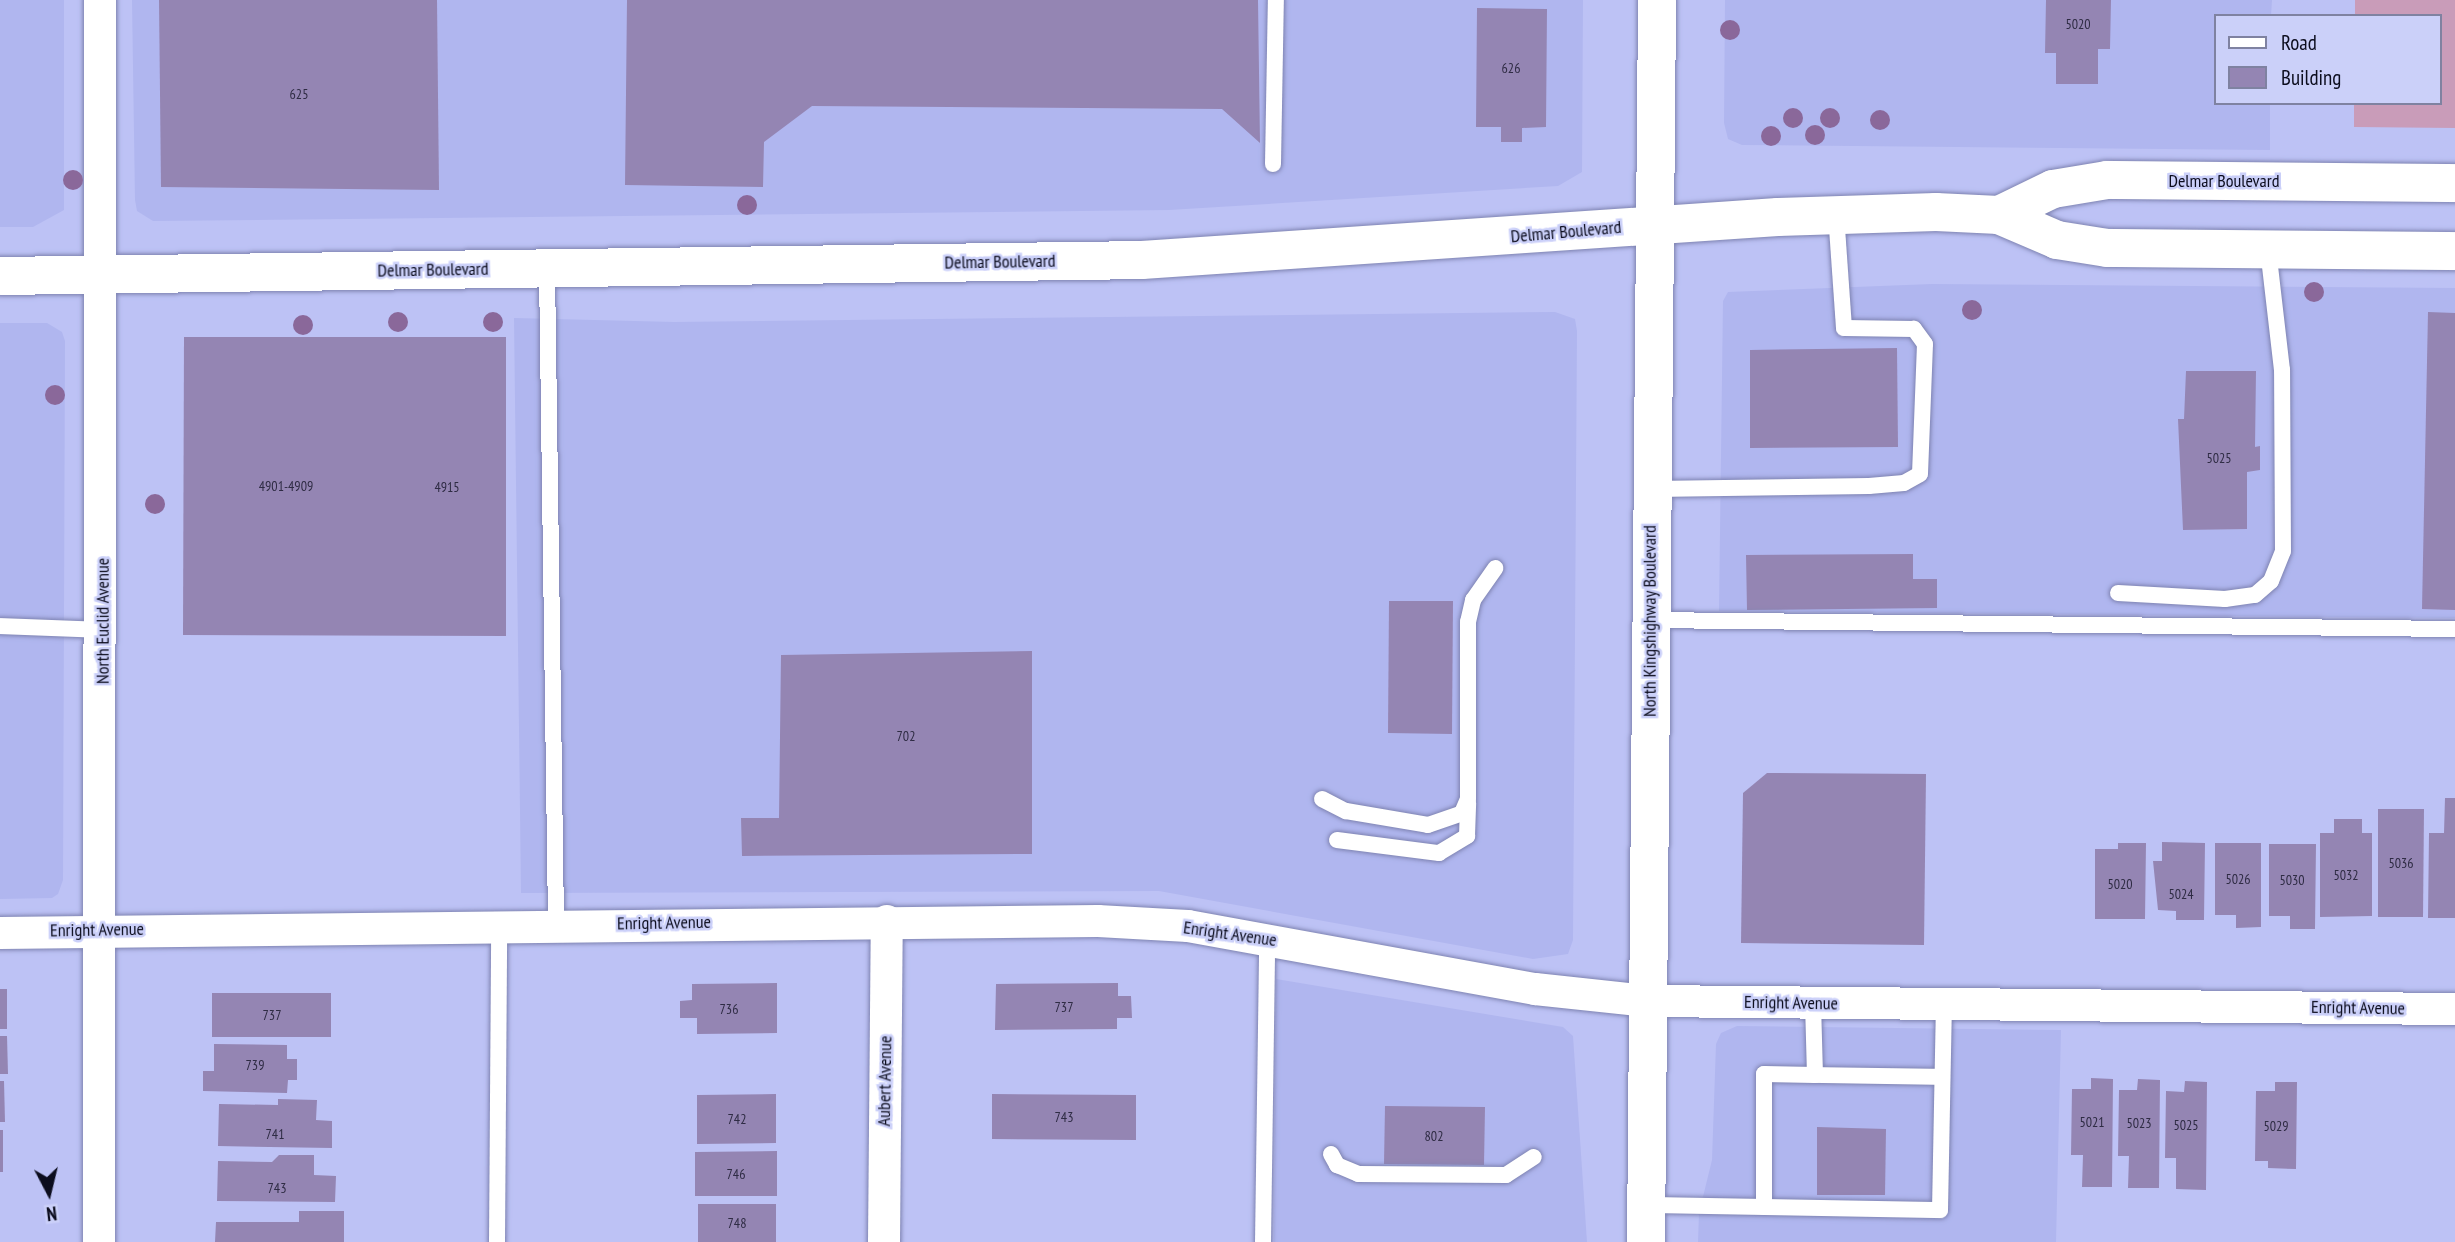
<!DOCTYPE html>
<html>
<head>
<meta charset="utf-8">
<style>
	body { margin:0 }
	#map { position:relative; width:2455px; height:1242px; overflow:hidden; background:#bdc2f5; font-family:"PT Sans Narrow",sans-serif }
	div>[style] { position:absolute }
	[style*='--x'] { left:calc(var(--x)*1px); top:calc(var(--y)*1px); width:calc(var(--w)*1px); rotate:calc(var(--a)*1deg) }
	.built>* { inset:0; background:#b0b6ef }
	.green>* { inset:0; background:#c99cb9 }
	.building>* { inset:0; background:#9485b3 }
	.roads { filter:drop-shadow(0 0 2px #7e83b1) drop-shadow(0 0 2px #7e83b1) }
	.lane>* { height:16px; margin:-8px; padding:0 8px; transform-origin:8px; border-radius:8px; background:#fff }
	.street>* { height:32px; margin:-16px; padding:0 16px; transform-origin:16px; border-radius:16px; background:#fff }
	.secondary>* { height:38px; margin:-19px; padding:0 19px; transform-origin:19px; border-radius:19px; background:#fff }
	.primary>* { height:38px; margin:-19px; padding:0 19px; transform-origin:19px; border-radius:19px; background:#fff }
	.trees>* { width:20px; height:20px; margin:-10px; border-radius:50%; background:#8a689a }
	span { translate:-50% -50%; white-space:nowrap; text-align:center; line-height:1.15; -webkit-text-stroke:5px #cbd0f9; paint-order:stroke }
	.number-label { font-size:14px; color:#2e2b43 }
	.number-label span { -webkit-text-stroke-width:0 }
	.street-label { font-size:18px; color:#0c0d1e }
	.legend { position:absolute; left:2214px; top:14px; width:228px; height:91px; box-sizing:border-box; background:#cbd0f9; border:2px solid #7f82a1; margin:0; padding:9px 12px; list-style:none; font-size:21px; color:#0c0d1e }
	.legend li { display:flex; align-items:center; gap:14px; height:35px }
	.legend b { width:35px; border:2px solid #7f82a1 }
	.north { position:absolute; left:14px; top:1158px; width:70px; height:70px; -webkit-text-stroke:5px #cbd0f9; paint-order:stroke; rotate:173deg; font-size:19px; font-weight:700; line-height:28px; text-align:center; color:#0c0d1e }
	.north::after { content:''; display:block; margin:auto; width:24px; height:32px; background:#0c0d1e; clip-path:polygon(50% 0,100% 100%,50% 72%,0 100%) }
</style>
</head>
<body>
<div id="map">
	<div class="built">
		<i style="clip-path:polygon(0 0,64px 0,64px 210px,33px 227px,0 227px)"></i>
		<i style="clip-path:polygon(132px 0,1583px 0,1582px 172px,1558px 186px,1169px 210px,153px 221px,137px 211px,135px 200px)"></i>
		<i style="clip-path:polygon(1725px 0,2272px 0,2271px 16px,2215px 16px,2215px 103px,2270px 103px,2270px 150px,1742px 145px,1728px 139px,1724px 123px)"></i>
		<i style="clip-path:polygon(1932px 284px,2455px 288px,2455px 618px,1719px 611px,1723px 301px,1728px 292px)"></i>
		<i style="clip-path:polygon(1555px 312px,1575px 319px,1577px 331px,1573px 940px,1568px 954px,1533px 959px,1159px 891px,521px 893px,514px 318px,674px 322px)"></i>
		<i style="clip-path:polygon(0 323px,47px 323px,62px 332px,65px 341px,63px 880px,58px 894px,52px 898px,0 899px)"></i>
		<i style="clip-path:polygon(1276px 979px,1563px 1027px,1573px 1036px,1587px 1242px,1274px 1242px)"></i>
		<i style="clip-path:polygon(1737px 1026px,2061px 1030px,2056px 1242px,1698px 1242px,1699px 1213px,1712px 1160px,1716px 1044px,1721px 1033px)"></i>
	</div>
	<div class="green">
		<i style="clip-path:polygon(2355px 0,2455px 0,2455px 128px,2354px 127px,2354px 103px,2439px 103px,2439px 16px,2355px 16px)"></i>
	</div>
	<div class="building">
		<i style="clip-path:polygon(159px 0,437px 0,439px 190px,161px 187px)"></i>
		<i style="clip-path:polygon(627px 0,1258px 0,1260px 143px,1222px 109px,812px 106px,764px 142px,763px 187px,625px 185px)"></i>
		<i style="clip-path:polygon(2046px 0,2111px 0,2110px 49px,2098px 49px,2098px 84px,2056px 84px,2056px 53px,2045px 53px)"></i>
		<i style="clip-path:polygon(1477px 8px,1547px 9px,1546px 127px,1522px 128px,1522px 142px,1501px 142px,1501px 127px,1476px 127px)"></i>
		<i style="clip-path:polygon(2428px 312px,2455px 313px,2455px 610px,2422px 609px)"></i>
		<i style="clip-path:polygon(184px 337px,506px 337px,506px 636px,183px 635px)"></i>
		<i style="clip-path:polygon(1897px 348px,1898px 447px,1750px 448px,1750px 350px)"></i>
		<i style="clip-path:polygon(2186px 371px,2256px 371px,2255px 447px,2260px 446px,2260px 470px,2247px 472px,2247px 529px,2183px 530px,2178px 419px,2184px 419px)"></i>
		<i style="clip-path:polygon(1913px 554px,1913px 579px,1937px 579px,1937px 608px,1747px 610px,1746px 555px)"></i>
		<i style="clip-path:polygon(1389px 601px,1453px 601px,1452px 734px,1388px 733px)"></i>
		<i style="clip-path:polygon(1032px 651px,1032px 854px,742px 856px,741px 818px,779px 818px,781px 655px)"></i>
		<i style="clip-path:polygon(1767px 773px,1926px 774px,1924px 945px,1741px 943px,1743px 793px)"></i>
		<i style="clip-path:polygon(2445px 798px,2455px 798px,2455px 918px,2428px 918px,2429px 833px,2444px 833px)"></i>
		<i style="clip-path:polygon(2378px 809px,2424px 809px,2423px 917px,2378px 917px)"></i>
		<i style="clip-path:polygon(2334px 819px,2362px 819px,2362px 833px,2372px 833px,2372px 916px,2320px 917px,2320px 833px,2334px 833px)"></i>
		<i style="clip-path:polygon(2162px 842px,2205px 843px,2204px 920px,2176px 920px,2176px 911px,2158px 910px,2153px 861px,2162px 861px)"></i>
		<i style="clip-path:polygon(2118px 843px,2146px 843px,2145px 919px,2095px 919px,2095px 849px,2118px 849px)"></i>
		<i style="clip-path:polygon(2215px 843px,2261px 843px,2261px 927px,2236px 928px,2236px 915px,2215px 915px)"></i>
		<i style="clip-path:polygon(2269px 844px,2316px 844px,2315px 929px,2290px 929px,2290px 916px,2269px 916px)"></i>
		<i style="clip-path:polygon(777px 983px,777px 1033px,697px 1034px,697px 1018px,680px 1018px,680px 1001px,692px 1000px,692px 984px)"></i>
		<i style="clip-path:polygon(1118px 983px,1118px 996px,1131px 996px,1132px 1018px,1117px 1018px,1117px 1029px,995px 1030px,996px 984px)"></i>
		<i style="clip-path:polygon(0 989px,7px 989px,7px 1029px,0 1029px)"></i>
		<i style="clip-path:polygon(212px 993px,331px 993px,331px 1037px,212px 1037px)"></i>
		<i style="clip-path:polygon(0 1036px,7px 1036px,8px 1074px,0 1074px)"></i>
		<i style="clip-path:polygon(214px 1044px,287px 1045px,287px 1059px,297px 1059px,297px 1080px,288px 1080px,287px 1093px,203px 1091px,203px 1071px,214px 1071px)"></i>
		<i style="clip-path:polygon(2091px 1078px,2113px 1079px,2112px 1187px,2082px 1187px,2083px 1155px,2071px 1155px,2072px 1089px,2091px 1089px)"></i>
		<i style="clip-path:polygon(2138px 1079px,2160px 1080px,2159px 1188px,2128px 1188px,2129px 1156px,2118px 1156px,2119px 1090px,2137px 1090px)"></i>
		<i style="clip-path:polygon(0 1081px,4px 1081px,5px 1122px,0 1122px)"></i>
		<i style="clip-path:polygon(2185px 1081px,2207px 1082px,2206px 1190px,2176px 1189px,2176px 1158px,2165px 1158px,2166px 1091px,2184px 1092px)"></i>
		<i style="clip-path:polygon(2275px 1082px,2297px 1082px,2296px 1169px,2268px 1168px,2268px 1161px,2255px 1161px,2256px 1091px,2275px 1091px)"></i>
		<i style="clip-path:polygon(776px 1094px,776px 1143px,697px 1144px,697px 1095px)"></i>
		<i style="clip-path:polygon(992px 1094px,1136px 1095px,1136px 1140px,992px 1139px)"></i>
		<i style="clip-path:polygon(278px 1099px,317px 1100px,316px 1120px,332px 1121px,332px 1148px,218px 1146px,219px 1104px,278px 1105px)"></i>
		<i style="clip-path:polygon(1385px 1106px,1485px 1107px,1484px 1165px,1384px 1164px)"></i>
		<i style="clip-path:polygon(1817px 1127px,1886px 1129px,1885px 1195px,1817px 1195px)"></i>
		<i style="clip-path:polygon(0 1130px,3px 1130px,3px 1172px,0 1172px)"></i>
		<i style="clip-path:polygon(777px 1151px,777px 1196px,695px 1196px,695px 1152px)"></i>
		<i style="clip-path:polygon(279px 1155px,314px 1155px,314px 1175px,336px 1176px,335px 1202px,217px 1201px,218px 1161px,272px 1162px)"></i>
		<i style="clip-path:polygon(698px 1204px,776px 1204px,776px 1242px,698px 1242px)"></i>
		<i style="clip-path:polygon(299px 1211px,344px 1211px,344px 1242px,215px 1242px,216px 1222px,299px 1222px)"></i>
	</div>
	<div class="roads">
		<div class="lane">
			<i style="--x:1273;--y:164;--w:164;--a:-89"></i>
			<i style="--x:547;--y:269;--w:655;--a:89.21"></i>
			<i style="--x:1653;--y:489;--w:216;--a:-0.8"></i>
			<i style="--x:1869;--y:486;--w:35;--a:-5"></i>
			<i style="--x:1904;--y:483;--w:18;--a:-29"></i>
			<i style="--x:1920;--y:474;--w:130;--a:-87.8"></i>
			<i style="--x:1925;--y:344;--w:19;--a:-126"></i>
			<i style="--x:1914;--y:329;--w:70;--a:-179.2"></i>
			<i style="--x:1844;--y:328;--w:114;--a:-94"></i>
			<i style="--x:2118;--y:593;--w:107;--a:3.2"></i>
			<i style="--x:2225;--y:599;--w:30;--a:-8"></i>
			<i style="--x:2255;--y:595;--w:21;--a:-41"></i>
			<i style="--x:2271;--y:581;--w:32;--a:-68"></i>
			<i style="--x:2283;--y:551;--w:181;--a:-90.3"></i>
			<i style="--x:2282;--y:370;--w:122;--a:-96.6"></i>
			<i style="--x:1649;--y:620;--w:806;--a:0.64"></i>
			<i style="--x:0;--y:626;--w:103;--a:2.2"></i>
			<i style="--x:1322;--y:799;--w:27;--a:27"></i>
			<i style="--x:1346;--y:811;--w:83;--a:9.7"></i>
			<i style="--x:1428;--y:825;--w:36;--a:-19"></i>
			<i style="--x:1462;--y:813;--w:15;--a:-67"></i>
			<i style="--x:1468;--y:799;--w:177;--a:-90"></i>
			<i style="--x:1468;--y:622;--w:23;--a:-77"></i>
			<i style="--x:1473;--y:600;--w:39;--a:-55"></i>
			<i style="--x:1337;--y:840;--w:103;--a:7.3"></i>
			<i style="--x:1439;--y:853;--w:33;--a:-31"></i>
			<i style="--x:1467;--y:836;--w:33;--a:-88"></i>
			<i style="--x:1815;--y:1075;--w:127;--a:0.9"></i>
			<i style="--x:1331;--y:1154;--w:13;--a:61"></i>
			<i style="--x:1337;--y:1165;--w:23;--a:23"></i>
			<i style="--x:1358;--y:1174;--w:148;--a:0.4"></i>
			<i style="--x:1506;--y:1175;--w:33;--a:-33"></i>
			<i style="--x:1646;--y:1205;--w:294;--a:1"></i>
			<i style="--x:1940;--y:1210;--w:206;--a:-88.9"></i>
			<i style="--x:1764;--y:1207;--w:133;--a:-90"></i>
			<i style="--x:1764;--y:1074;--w:51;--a:1.1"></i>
			<i style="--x:1815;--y:1075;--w:72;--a:-91.6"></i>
			<i style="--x:497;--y:1242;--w:317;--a:-89.6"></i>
			<i style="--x:1263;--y:1242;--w:304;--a:-89.2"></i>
		</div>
		<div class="street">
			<i style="--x:0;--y:933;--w:1098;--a:-0.63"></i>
			<i style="--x:1098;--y:921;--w:90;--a:3.2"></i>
			<i style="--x:1188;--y:926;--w:353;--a:10.3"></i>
			<i style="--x:1535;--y:989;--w:114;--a:6.1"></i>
			<i style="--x:1648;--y:1001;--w:807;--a:0.57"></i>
			<i style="--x:99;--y:1242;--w:1242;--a:-89.95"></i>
			<i style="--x:884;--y:1242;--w:321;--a:-89.5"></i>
		</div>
		<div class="secondary">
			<i style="--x:1999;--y:215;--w:60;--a:-25.7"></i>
			<i style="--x:2053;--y:189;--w:55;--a:-9.5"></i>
			<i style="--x:2107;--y:180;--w:348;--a:0.5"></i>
			<i style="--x:0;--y:276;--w:1142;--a:-0.8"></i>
			<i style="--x:1142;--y:260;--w:637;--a:-3.87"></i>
			<i style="--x:1778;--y:217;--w:158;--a:-1.8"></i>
			<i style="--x:1936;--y:212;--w:63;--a:2.7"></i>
			<i style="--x:1999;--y:215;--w:63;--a:23.3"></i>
			<i style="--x:2057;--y:240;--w:51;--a:9.1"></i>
			<i style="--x:2107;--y:248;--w:348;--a:0.5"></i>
		</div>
		<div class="primary">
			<i style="--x:1646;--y:1242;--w:1242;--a:-89.49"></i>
		</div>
	</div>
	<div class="trees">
		<i style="left:1730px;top:30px"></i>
		<i style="left:1793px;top:118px"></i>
		<i style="left:1830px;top:118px"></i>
		<i style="left:1880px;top:120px"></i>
		<i style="left:1815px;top:135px"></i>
		<i style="left:1771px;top:136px"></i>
		<i style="left:73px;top:180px"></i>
		<i style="left:747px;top:205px"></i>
		<i style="left:2314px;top:292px"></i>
		<i style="left:1972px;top:310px"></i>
		<i style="left:398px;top:322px"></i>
		<i style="left:493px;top:322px"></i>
		<i style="left:303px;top:325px"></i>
		<i style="left:55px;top:395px"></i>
		<i style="left:155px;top:504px"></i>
	</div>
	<div class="number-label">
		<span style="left:2078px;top:24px">5020</span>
		<span style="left:1511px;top:68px">626</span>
		<span style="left:299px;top:94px">625</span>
		<span style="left:2219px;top:458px">5025</span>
		<span style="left:286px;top:486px">4901-4909</span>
		<span style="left:447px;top:487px">4915</span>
		<span style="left:906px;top:736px">702</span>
		<span style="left:2401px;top:863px">5036</span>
		<span style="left:2346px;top:875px">5032</span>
		<span style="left:2238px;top:879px">5026</span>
		<span style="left:2292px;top:880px">5030</span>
		<span style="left:2120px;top:884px">5020</span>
		<span style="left:2181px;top:894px">5024</span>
		<span style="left:1064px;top:1007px">737</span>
		<span style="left:729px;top:1009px">736</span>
		<span style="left:272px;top:1015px">737</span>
		<span style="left:255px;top:1065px">739</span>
		<span style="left:1064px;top:1117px">743</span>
		<span style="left:737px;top:1119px">742</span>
		<span style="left:2092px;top:1122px">5021</span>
		<span style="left:2139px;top:1123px">5023</span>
		<span style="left:2186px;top:1125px">5025</span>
		<span style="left:2276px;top:1126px">5029</span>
		<span style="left:275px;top:1134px">741</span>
		<span style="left:1434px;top:1136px">802</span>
		<span style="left:736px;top:1174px">746</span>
		<span style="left:277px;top:1188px">743</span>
		<span style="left:737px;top:1223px">748</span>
	</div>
	<div class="street-label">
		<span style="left:2224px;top:181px">Delmar Boulevard</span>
		<span style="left:1566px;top:232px;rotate:-5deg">Delmar Boulevard</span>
		<span style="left:1000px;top:262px;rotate:-1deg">Delmar Boulevard</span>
		<span style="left:433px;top:270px;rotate:-1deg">Delmar Boulevard</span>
		<span style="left:103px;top:621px;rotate:-90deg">North Euclid Avenue</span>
		<span style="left:1650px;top:621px;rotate:-90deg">North Kingshighway Boulevard</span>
		<span style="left:664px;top:923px;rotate:-1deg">Enright Avenue</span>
		<span style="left:97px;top:930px;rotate:-1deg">Enright Avenue</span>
		<span style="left:1230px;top:934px;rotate:8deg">Enright Avenue</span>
		<span style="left:1791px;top:1003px;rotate:1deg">Enright Avenue</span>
		<span style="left:2358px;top:1008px;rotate:1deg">Enright Avenue</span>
		<span style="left:885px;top:1081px;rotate:-89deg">Aubert Avenue</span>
	</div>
	<ul class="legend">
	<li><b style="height:9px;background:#fff"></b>Road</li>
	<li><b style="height:19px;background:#9485b3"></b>Building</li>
	</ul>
	<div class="north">N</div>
</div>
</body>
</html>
